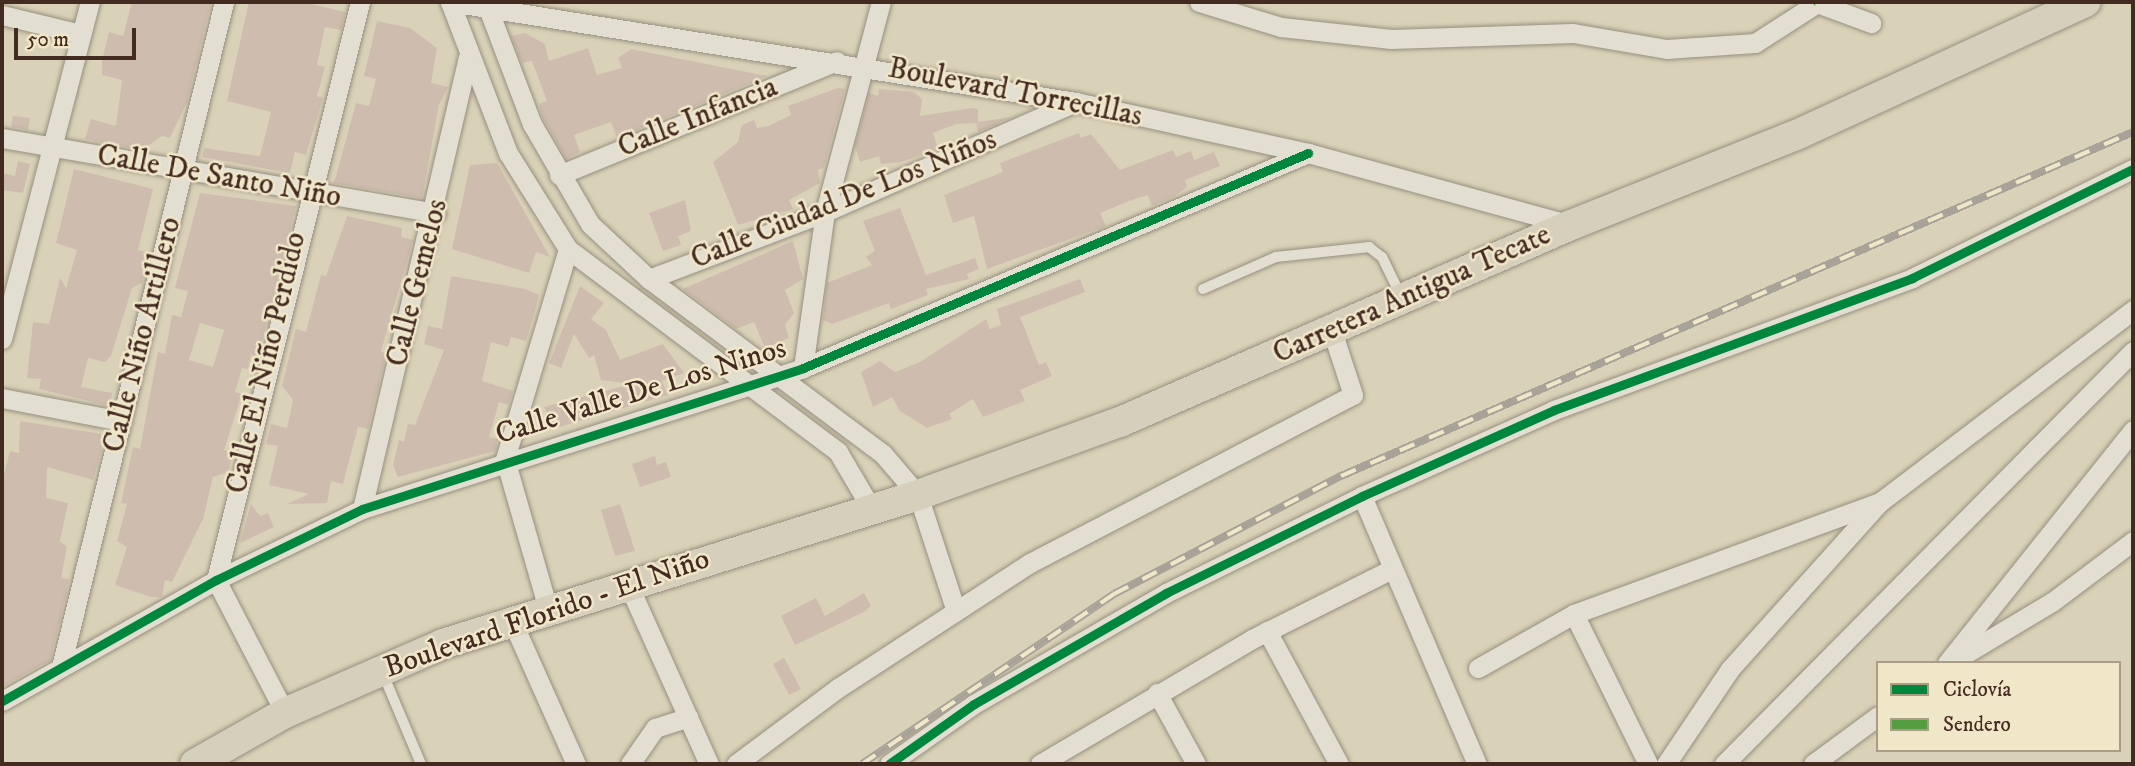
<!DOCTYPE html>
<html>
<head>
<meta charset="utf-8">
<style>
	body { margin:0 }
	#map { position:relative; width:2135px; height:766px; overflow:hidden; background:#dad2b8; font-family:"IM FELL DW Pica",serif }
	div>[style] { position:absolute }
	[style*='--x'] { left:calc(var(--x)*1px); top:calc(var(--y)*1px); width:calc(var(--w)*1px); rotate:calc(var(--a)*1deg) }
	.building>* { inset:0; background:#cebdae }
	.roads { filter:drop-shadow(0 0 2px #978f7f) drop-shadow(0 0 2px #978f7f) }
	.service>* { height:10px; margin:-5px; padding:0 5px; transform-origin:5px; border-radius:5px; background:#e2ded1 }
	.minor>* { height:19px; margin:-9.5px; padding:0 9.5px; transform-origin:9.5px; border-radius:9.5px; background:#e2ded1 }
	.primary>* { height:30px; margin:-15px; padding:0 15px; transform-origin:15px; border-radius:15px; background:#d6cfbc }
	.rail>* { height:8px; margin-top:-4px; transform-origin:0; background:repeating-linear-gradient(90deg,#f0e7c8 0 16px,#a8a298 0 32px); box-sizing:border-box; border-block:2px solid #a8a298 }
	.quiet>* { height:7px; margin-top:-3.5px; transform-origin:0; background:repeating-linear-gradient(90deg,#549d40 0 14px,transparent 0 21px) }
	.cycleway>* { height:9px; margin:-4.5px; padding:0 4.5px; transform-origin:4.5px; border-radius:4.5px; background:#00873e }
	span { translate:-50% -50%; white-space:nowrap; text-align:center; line-height:1.15; -webkit-text-stroke:5px #f0e7c8; paint-order:stroke }
	.street-label { font-size:30px; color:#442b22 }
	.frame { position:absolute; inset:0; border:4px solid #442b22; pointer-events:none }
	.legend { position:absolute; left:1876px; top:661px; width:245px; height:91px; box-sizing:border-box; background:#f0e7c8; border:2px solid #ab9c86; margin:0; padding:9px 12px; list-style:none; font-size:21px; color:#442b22 }
	.legend li { display:flex; align-items:center; gap:14px; height:35px }
	.legend b { width:35px; border:2px solid #ab9c86 }
	.scale { position:absolute; left:14px; top:28px; width:122px; height:32px; box-sizing:border-box; border:4px solid #442b22; border-top:0; padding-left:9px; font-size:21px; line-height:24px; white-space:nowrap; color:#442b22; -webkit-text-stroke:5px #f0e7c8; paint-order:stroke }
</style>
</head>
<body>
<div id="map">
	<div class="building">
		<i style="clip-path:polygon(132px 2px,211px 2px,187px 102px,170px 138px,162px 136px,142px 150px,85px 139px,91px 119px,116px 126px,122px 80px,102px 75px,102px 61px,109px 32px,123px 36px)"></i>
		<i style="clip-path:polygon(249px 2px,303px 2px,345px 12px,341px 30px,325px 27px,317px 65px,325px 67px,317px 96px,323px 98px,306px 155px,295px 152px,290px 173px,202px 157px,204px 148px,260px 156px,271px 112px,227px 101px)"></i>
		<i style="clip-path:polygon(377px 21px,410px 28px,437px 48px,431px 83px,448px 87px,439px 105px,422px 198px,334px 183px,356px 103px,369px 106px,376px 79px,364px 76px)"></i>
		<i style="clip-path:polygon(525px 33px,545px 44px,549px 61px,588px 48px,597px 75px,622px 68px,618px 58px,631px 49px,767px 76px,617px 138px,611px 122px,574px 135px,580px 152px,566px 159px,542px 116px,539px 104px,547px 101px,532px 61px,522px 63px,511px 36px)"></i>
		<i style="clip-path:polygon(838px 88px,845px 89px,824px 167px,818px 170px,820px 183px,789px 200px,793px 209px,738px 225px,713px 162px,738px 142px,742px 125px,754px 120px,757px 128px,769px 126px,791px 115px,788px 106px)"></i>
		<i style="clip-path:polygon(879px 89px,914px 92px,922px 99px,920px 116px,972px 108px,978px 109px,978px 122px,1012px 117px,978px 132px,976px 123px,956px 124px,933px 133px,938px 149px,901px 162px,881px 164px,879px 156px,860px 162px,855px 146px,869px 93px,878px 96px)"></i>
		<i style="clip-path:polygon(13px 116px,30px 118px,28px 130px,11px 127px)"></i>
		<i style="clip-path:polygon(1079px 133px,1081px 138px,1091px 134px,1120px 170px,1173px 150px,1176px 157px,1191px 151px,1194px 160px,1214px 152px,1220px 166px,1185px 180px,1187px 187px,1175px 196px,1152px 206px,1148px 195px,1129px 201px,1100px 213px,1106px 226px,987px 269px,974px 216px,953px 223px,944px 195px,1003px 172px,1000px 163px)"></i>
		<i style="clip-path:polygon(18px 161px,30px 164px,23px 193px,2px 190px,2px 173px,15px 176px)"></i>
		<i style="clip-path:polygon(497px 163px,550px 257px,536px 252px,529px 273px,452px 249px,470px 165px)"></i>
		<i style="clip-path:polygon(74px 169px,153px 189px,138px 250px,150px 253px,142px 283px,132px 288px,111px 356px,105px 362px,88px 358px,81px 387px,112px 393px,110px 406px,39px 389px,41px 379px,27px 378px,33px 322px,49px 324px,60px 278px,66px 288px,77px 250px,56px 243px)"></i>
		<i style="clip-path:polygon(evenodd,200px 193px,296px 206px,258px 357px,251px 355px,248px 369px,242px 368px,235px 392px,242px 394px,224px 450px,233px 453px,228px 472px,213px 477px,203px 519px,172px 582px,165px 580px,162px 597px,151px 597px,115px 585px,127px 547px,117px 541px,127px 504px,121px 503px,133px 447px,140px 449px,158px 352px,165px 354px,172px 315px,181px 317px,188px 291px,175px 288px,200px 193px,200px 323px,224px 330px,213px 367px,189px 360px,200px 323px)"></i>
		<i style="clip-path:polygon(685px 200px,691px 231px,678px 236px,681px 245px,663px 251px,649px 213px)"></i>
		<i style="clip-path:polygon(900px 208px,926px 275px,975px 258px,979px 269px,967px 274px,969px 279px,926px 289px,928px 295px,891px 309px,889px 303px,832px 324px,823px 320px,827px 283px,872px 265px,866px 257px,875px 251px,863px 221px)"></i>
		<i style="clip-path:polygon(347px 216px,402px 228px,401px 237px,413px 240px,381px 351px,386px 355px,368px 429px,358px 427px,343px 484px,331px 481px,327px 503px,287px 504px,309px 494px,269px 485px,278px 446px,266px 444px,271px 424px,287px 428px,293px 400px,282px 386px,296px 329px,306px 332px,321px 275px,326px 276px)"></i>
		<i style="clip-path:polygon(793px 241px,803px 279px,785px 290px,794px 313px,785px 325px,789px 338px,765px 348px,754px 322px,736px 329px,683px 289px)"></i>
		<i style="clip-path:polygon(451px 276px,525px 289px,539px 295px,535px 311px,526px 341px,511px 337px,508px 347px,491px 342px,482px 381px,513px 391px,508px 405px,499px 402px,489px 437px,498px 439px,495px 451px,398px 477px,393px 465px,399px 440px,404px 442px,408px 424px,415px 425px,444px 350px,424px 344px,428px 326px,442px 329px)"></i>
		<i style="clip-path:polygon(1080px 279px,1085px 292px,1020px 317px,1039px 365px,1046px 362px,1052px 376px,1020px 390px,1025px 401px,983px 417px,973px 399px,949px 414px,952px 419px,927px 428px,900px 411px,892px 397px,873px 407px,861px 372px,880px 361px,895px 372px,920px 362px,986px 319px,990px 329px,1001px 325px,997px 309px)"></i>
		<i style="clip-path:polygon(580px 286px,604px 303px,591px 319px,606px 330px,620px 360px,663px 344px,684px 373px,662px 381px,668px 395px,556px 428px,544px 407px,632px 384px,601px 380px,594px 355px,589px 358px,574px 334px,561px 368px,549px 363px)"></i>
		<i style="clip-path:polygon(20px 421px,102px 434px,101px 452px,93px 480px,47px 467px,46px 498px,68px 503px,60px 541px,67px 547px,61px 578px,69px 579px,66px 596px,50px 660px,2px 687px,2px 482px,10px 451px,19px 453px)"></i>
		<i style="clip-path:polygon(655px 456px,657px 465px,666px 462px,671px 477px,640px 487px,632px 464px)"></i>
		<i style="clip-path:polygon(251px 504px,260px 516px,268px 513px,274px 527px,240px 543px)"></i>
		<i style="clip-path:polygon(620px 504px,635px 551px,615px 556px,601px 510px)"></i>
		<i style="clip-path:polygon(864px 593px,871px 606px,864px 612px,795px 645px,781px 616px,816px 598px,825px 616px)"></i>
		<i style="clip-path:polygon(784px 658px,801px 689px,789px 695px,773px 664px)"></i>
	</div>
	<div class="roads">
		<div class="service">
			<i style="--x:1203;--y:289;--w:80;--a:-23.7"></i>
			<i style="--x:1276;--y:257;--w:94;--a:-6.1"></i>
			<i style="--x:1369;--y:247;--w:16;--a:38"></i>
			<i style="--x:1382;--y:257;--w:43;--a:64"></i>
			<i style="--x:383;--y:674;--w:98;--a:67.1"></i>
		</div>
		<div class="minor">
			<i style="--x:450;--y:2;--w:634;--a:9.08"></i>
			<i style="--x:1076;--y:102;--w:238;--a:12.4"></i>
			<i style="--x:1308;--y:153;--w:273;--a:15.3"></i>
			<i style="--x:450;--y:2;--w:162;--a:69"></i>
			<i style="--x:508;--y:153;--w:113;--a:58"></i>
			<i style="--x:568;--y:249;--w:338;--a:36.9"></i>
			<i style="--x:838;--y:452;--w:65;--a:59.5"></i>
			<i style="--x:1199;--y:2;--w:86;--a:17"></i>
			<i style="--x:1281;--y:27;--w:111;--a:6.2"></i>
			<i style="--x:1391;--y:39;--w:182;--a:-1.9"></i>
			<i style="--x:1573;--y:33;--w:95;--a:9.7"></i>
			<i style="--x:1667;--y:49;--w:88;--a:-3.9"></i>
			<i style="--x:1755;--y:43;--w:74;--a:-32.8"></i>
			<i style="--x:1817;--y:3;--w:58;--a:20.3"></i>
			<i style="--x:486;--y:3;--w:129;--a:69.2"></i>
			<i style="--x:532;--y:124;--w:116;--a:59.9"></i>
			<i style="--x:590;--y:224;--w:81;--a:43"></i>
			<i style="--x:649;--y:279;--w:292;--a:36.8"></i>
			<i style="--x:883;--y:454;--w:54;--a:49.5"></i>
			<i style="--x:918;--y:495;--w:122;--a:71.9"></i>
			<i style="--x:2;--y:15;--w:81;--a:13.5"></i>
			<i style="--x:2;--y:138;--w:440;--a:9.8"></i>
			<i style="--x:559;--y:175;--w:300;--a:-22.3"></i>
			<i style="--x:649;--y:279;--w:188;--a:-20.8"></i>
			<i style="--x:825;--y:212;--w:274;--a:-23.7"></i>
			<i style="--x:2;--y:339;--w:348;--a:-75.4"></i>
			<i style="--x:803;--y:368;--w:158;--a:-82"></i>
			<i style="--x:825;--y:212;--w:217;--a:-75.1"></i>
			<i style="--x:2;--y:398;--w:122;--a:10.9"></i>
			<i style="--x:1362;--y:496;--w:292;--a:66.8"></i>
			<i style="--x:362;--y:509;--w:464;--a:-76.8"></i>
			<i style="--x:628;--y:584;--w:197;--a:65.8"></i>
			<i style="--x:548;--y:609;--w:156;--a:-106"></i>
			<i style="--x:505;--y:459;--w:219;--a:-73.3"></i>
			<i style="--x:1574;--y:614;--w:167;--a:63.7"></i>
			<i style="--x:512;--y:621;--w:157;--a:65.9"></i>
			<i style="--x:1267;--y:631;--w:151;--a:61.6"></i>
			<i style="--x:1955;--y:660;--w:113;--a:-30.9"></i>
			<i style="--x:2052;--y:602;--w:101;--a:-37"></i>
			<i style="--x:1947;--y:663;--w:298;--a:-51.4"></i>
			<i style="--x:61;--y:667;--w:685;--a:-76.23"></i>
			<i style="--x:1478;--y:668;--w:110;--a:-29.4"></i>
			<i style="--x:1574;--y:614;--w:326;--a:-20.1"></i>
			<i style="--x:1880;--y:502;--w:318;--a:-37.2"></i>
			<i style="--x:1157;--y:693;--w:81;--a:61.2"></i>
			<i style="--x:2;--y:701;--w:246;--a:-29.5"></i>
			<i style="--x:216;--y:580;--w:162;--a:-25.9"></i>
			<i style="--x:362;--y:509;--w:463;--a:-17.7"></i>
			<i style="--x:803;--y:368;--w:549;--a:-23.06"></i>
			<i style="--x:285;--y:713;--w:150;--a:-117.4"></i>
			<i style="--x:216;--y:580;--w:596;--a:-76.01"></i>
			<i style="--x:630;--y:764;--w:44;--a:-55.2"></i>
			<i style="--x:655;--y:728;--w:35;--a:-18"></i>
			<i style="--x:736;--y:764;--w:127;--a:-36.7"></i>
			<i style="--x:838;--y:688;--w:229;--a:-33.1"></i>
			<i style="--x:1030;--y:563;--w:364;--a:-27.5"></i>
			<i style="--x:1353;--y:395;--w:67;--a:-108.2"></i>
			<i style="--x:889;--y:764;--w:104;--a:-35.2"></i>
			<i style="--x:974;--y:704;--w:222;--a:-30"></i>
			<i style="--x:1166;--y:593;--w:219;--a:-26.3"></i>
			<i style="--x:1362;--y:496;--w:210;--a:-24.1"></i>
			<i style="--x:1554;--y:410;--w:382;--a:-20.2"></i>
			<i style="--x:1912;--y:278;--w:246;--a:-26.3"></i>
			<i style="--x:1040;--y:764;--w:246;--a:-30.5"></i>
			<i style="--x:1252;--y:639;--w:157;--a:-26.6"></i>
			<i style="--x:1666;--y:764;--w:115;--a:-56"></i>
			<i style="--x:1730;--y:669;--w:223;--a:-48.1"></i>
			<i style="--x:1724;--y:764;--w:581;--a:-45.28"></i>
			<i style="--x:1813;--y:764;--w:81;--a:-36.4"></i>
		</div>
		<div class="primary">
			<i style="--x:195;--y:764;--w:103;--a:-29.5"></i>
			<i style="--x:285;--y:713;--w:172;--a:-23.6"></i>
			<i style="--x:443;--y:644;--w:498;--a:-17.4"></i>
			<i style="--x:918;--y:495;--w:215;--a:-19.9"></i>
			<i style="--x:1120;--y:422;--w:492;--a:-23.6"></i>
			<i style="--x:1571;--y:225;--w:240;--a:-21.8"></i>
			<i style="--x:1794;--y:136;--w:321;--a:-24.7"></i>
		</div>
	</div>
	<div class="rail">
		<i style="--x:862;--y:764;--w:304;--a:-34"></i>
		<i style="--x:1114;--y:594;--w:256;--a:-27.5"></i>
		<i style="--x:1341;--y:476;--w:863;--a:-23.48"></i>
	</div>
	<div class="quiet">
		<i style="--x:1816;--y:2;--w:1;--a:45"></i>
	</div>
	<div class="cycleway">
		<i style="--x:2;--y:701;--w:246;--a:-29.5"></i>
		<i style="--x:216;--y:580;--w:162;--a:-25.9"></i>
		<i style="--x:362;--y:509;--w:463;--a:-17.7"></i>
		<i style="--x:803;--y:368;--w:549;--a:-23.06"></i>
		<i style="--x:889;--y:764;--w:104;--a:-35.2"></i>
		<i style="--x:974;--y:704;--w:222;--a:-30"></i>
		<i style="--x:1166;--y:593;--w:219;--a:-26.3"></i>
		<i style="--x:1362;--y:496;--w:210;--a:-24.1"></i>
		<i style="--x:1554;--y:410;--w:382;--a:-20.2"></i>
		<i style="--x:1912;--y:278;--w:246;--a:-26.3"></i>
	</div>
	<div class="street-label">
		<span style="left:1015px;top:93px;rotate:11deg">Boulevard Torrecillas</span>
		<span style="left:698px;top:118px;rotate:-22deg">Calle Infancia</span>
		<span style="left:219px;top:177px;rotate:10deg">Calle De Santo Niño</span>
		<span style="left:844px;top:200px;rotate:-22deg">Calle Ciudad De Los Niños</span>
		<span style="left:418px;top:283px;rotate:-76deg">Calle Gemelos</span>
		<span style="left:1412px;top:295px;rotate:-24deg">Carretera Antigua Tecate</span>
		<span style="left:143px;top:335px;rotate:-76deg">Calle Niño Artillero</span>
		<span style="left:267px;top:363px;rotate:-77deg">Calle El Niño Perdido</span>
		<span style="left:641px;top:392px;rotate:-17deg">Calle Valle De Los Ninos</span>
		<span style="left:547px;top:614px;rotate:-19deg">Boulevard Florido - El Niño</span>
	</div>
	<div class="frame"></div>
	<ul class="legend">
	<li><b style="height:9px;background:#00873e"></b>Ciclovía</li>
	<li><b style="height:9px;background:#549d40"></b>Sendero</li>
	</ul>
	<div class="scale">50 m</div>
</div>
</body>
</html>
